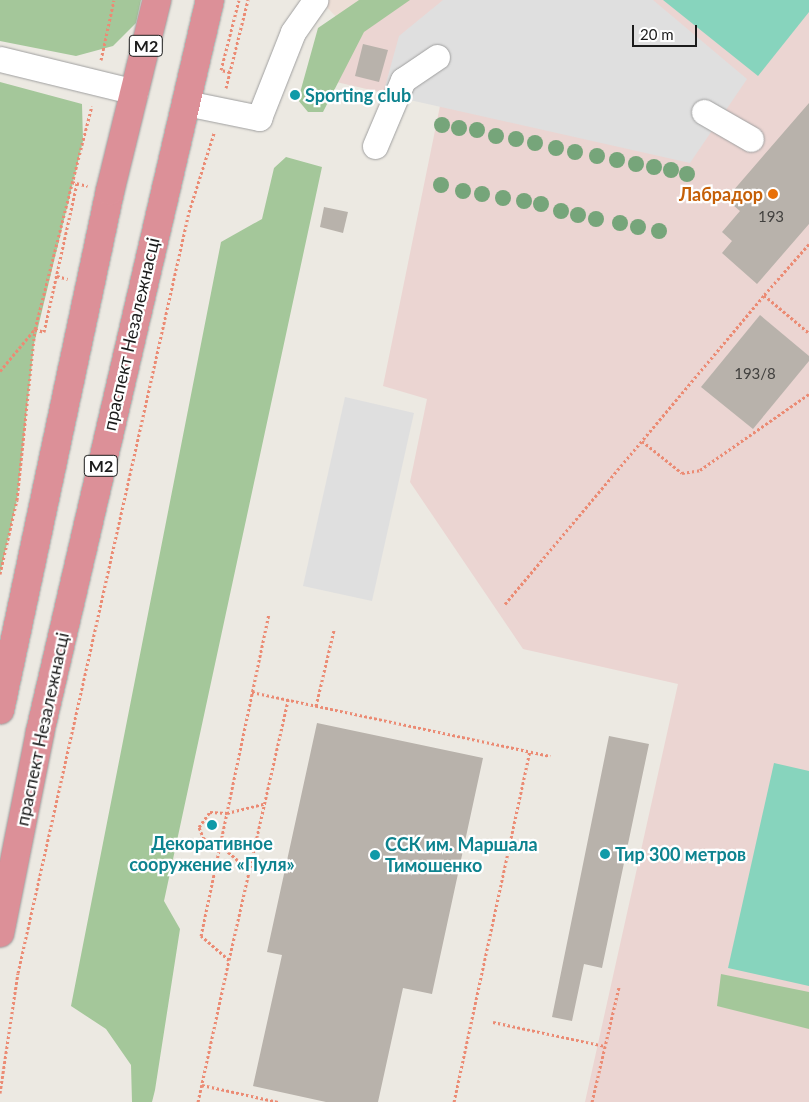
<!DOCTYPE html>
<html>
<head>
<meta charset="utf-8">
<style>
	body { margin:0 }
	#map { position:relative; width:809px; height:1102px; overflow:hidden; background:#ece9e2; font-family:Lato,sans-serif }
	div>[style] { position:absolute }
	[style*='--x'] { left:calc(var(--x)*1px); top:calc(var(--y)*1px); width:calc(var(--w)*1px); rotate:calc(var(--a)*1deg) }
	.commercial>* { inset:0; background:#ebd5d2 }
	.military>* { inset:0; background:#edded6 }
	.forest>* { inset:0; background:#a4c79a }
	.pitch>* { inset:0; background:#87d4bd }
	.parking>* { inset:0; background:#dfdfdf }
	.building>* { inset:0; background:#b8b2ab }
	.path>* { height:3px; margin-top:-1.5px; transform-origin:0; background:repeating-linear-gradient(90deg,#eb8b74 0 2.5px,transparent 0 5px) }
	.roads { filter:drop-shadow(0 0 1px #9f9f9f) drop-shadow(0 0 1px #9f9f9f) }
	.minor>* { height:25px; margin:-12.5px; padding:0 12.5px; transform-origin:12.5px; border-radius:12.5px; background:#fff }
	.highway>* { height:28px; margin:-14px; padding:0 14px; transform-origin:14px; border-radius:14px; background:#dc9098 }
	.trees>* { width:16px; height:16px; margin:-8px; border-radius:50%; background:#76a57a }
	.dots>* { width:14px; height:14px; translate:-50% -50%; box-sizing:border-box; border:2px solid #fff; border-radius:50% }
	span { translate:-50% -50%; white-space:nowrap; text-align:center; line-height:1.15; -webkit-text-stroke:4.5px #fff; paint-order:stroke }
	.number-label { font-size:15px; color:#42413f }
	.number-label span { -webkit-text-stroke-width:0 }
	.shield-label span { padding:1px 4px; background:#fff; border:1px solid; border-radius:4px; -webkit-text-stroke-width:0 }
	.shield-label { font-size:16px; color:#1b1b1b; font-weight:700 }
	.culture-label { font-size:18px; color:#0d838f; font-weight:700 }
	.left { translate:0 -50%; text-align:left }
	.food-label { font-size:18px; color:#c56008; font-weight:700 }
	.right { translate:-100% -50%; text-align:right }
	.street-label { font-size:18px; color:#1b1b1b }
	.scale { position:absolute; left:632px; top:25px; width:65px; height:22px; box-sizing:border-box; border:2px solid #1b1b1b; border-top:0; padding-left:6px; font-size:15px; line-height:18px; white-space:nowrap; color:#1b1b1b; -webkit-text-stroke:4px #fff; paint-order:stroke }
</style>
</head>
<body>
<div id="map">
	<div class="commercial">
		<i style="clip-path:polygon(380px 0,809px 0,809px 1102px,585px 1102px,678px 684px,523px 649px,410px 482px,427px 399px,383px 386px,440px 106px,332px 81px)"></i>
	</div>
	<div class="military">
		<i style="clip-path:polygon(320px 0,376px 0,343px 24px)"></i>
	</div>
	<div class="forest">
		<i style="clip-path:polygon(0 0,141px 0,136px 23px,113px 46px,76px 56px,0 41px)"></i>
		<i style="clip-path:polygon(359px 0,410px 0,364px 32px,323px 112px,308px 112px,298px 100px,318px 28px)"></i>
		<i style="clip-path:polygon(0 82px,82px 104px,83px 141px,34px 344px,17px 500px,0 574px)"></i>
		<i style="clip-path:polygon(286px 157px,322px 167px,164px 901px,180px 929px,155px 1090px,152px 1102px,132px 1102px,131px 1065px,106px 1029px,71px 1006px,221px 242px,262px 219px,274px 168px)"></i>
		<i style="clip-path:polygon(721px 974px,809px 992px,809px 1029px,717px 1006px)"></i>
	</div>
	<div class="pitch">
		<i style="clip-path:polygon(663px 0,809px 0,809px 12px,758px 76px)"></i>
		<i style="clip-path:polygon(774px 763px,809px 771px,809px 986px,728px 968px)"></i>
	</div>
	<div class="parking">
		<i style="clip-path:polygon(443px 0,653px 0,747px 79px,690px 163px,383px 94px,399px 36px)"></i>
		<i style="clip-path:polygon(345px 397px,414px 413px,372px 601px,303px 586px)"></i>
	</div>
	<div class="building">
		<i style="clip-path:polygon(363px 44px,388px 50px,379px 82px,355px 76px)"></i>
		<i style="clip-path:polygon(809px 103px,809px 224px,757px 284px,722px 253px,732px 241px,722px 232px,740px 211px,726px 199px)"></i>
		<i style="clip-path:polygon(324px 207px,348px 212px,343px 233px,320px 227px)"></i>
		<i style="clip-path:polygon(760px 315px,809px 356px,809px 361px,753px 429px,701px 387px)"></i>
		<i style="clip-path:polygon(317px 723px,483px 758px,432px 994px,403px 988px,378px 1102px,326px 1102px,253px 1086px,282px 955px,267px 952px)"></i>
		<i style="clip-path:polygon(609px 736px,649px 744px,602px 968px,584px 964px,572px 1021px,552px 1017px)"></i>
	</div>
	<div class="path">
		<i style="--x:101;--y:60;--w:61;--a:-77.8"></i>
		<i style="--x:230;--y:72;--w:9;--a:-167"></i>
		<i style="--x:221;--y:70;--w:72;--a:-75.6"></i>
		<i style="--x:226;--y:88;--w:91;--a:-76"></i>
		<i style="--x:72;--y:182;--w:16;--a:14"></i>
		<i style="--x:809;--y:244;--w:68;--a:131.4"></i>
		<i style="--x:764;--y:295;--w:59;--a:40.2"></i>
		<i style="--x:57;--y:276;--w:11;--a:15"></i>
		<i style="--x:0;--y:371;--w:55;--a:-50.2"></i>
		<i style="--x:35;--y:329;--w:9;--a:18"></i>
		<i style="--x:44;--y:332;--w:153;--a:-77.5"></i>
		<i style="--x:642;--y:441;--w:51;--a:38.7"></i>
		<i style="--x:682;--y:473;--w:18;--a:-9"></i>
		<i style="--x:700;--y:470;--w:133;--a:-34.9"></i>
		<i style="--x:0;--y:574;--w:76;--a:-77.1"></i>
		<i style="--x:17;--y:500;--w:172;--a:-84"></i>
		<i style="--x:35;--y:329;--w:230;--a:-75.7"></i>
		<i style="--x:505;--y:604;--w:403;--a:-50"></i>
		<i style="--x:252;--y:692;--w:305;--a:12.1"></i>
		<i style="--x:316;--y:706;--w:78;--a:-76.7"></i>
		<i style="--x:249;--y:870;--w:38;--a:-139"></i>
		<i style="--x:220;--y:845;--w:17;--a:-159"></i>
		<i style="--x:204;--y:839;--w:13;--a:-113"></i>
		<i style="--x:199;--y:827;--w:19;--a:-54"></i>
		<i style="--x:210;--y:812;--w:17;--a:3"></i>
		<i style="--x:227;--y:813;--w:38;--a:-14"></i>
		<i style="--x:229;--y:960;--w:267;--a:-77.2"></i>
		<i style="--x:493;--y:1022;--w:115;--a:12.1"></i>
		<i style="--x:202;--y:1085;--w:78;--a:12.6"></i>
		<i style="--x:0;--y:1093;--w:121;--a:-81.5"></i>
		<i style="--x:18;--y:973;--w:780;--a:-77.34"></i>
		<i style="--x:189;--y:212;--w:83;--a:-72.4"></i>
		<i style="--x:198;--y:1102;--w:145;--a:-77.7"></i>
		<i style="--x:229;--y:960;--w:37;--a:-139"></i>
		<i style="--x:201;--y:936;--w:329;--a:-78.1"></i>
		<i style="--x:454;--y:1102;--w:359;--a:-77.8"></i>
		<i style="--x:592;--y:1102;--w:118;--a:-76.8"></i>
	</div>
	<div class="roads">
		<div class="minor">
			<i style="--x:0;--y:59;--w:139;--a:13.7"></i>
			<i style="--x:186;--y:103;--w:75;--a:11.6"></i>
			<i style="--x:259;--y:118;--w:92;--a:-68.4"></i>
			<i style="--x:293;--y:32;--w:39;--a:-55"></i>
			<i style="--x:704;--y:112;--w:54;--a:29.9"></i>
			<i style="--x:375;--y:146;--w:72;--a:-67"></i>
			<i style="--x:403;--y:80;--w:41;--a:-34.1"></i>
		</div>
		<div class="highway">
			<i style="--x:0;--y:710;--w:531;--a:-78.03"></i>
			<i style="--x:110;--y:191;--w:197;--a:-76.2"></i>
			<i style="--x:0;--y:933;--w:205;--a:-78.7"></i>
			<i style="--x:40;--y:732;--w:751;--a:-76.93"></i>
		</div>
	</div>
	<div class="trees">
		<i style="left:442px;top:125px"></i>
		<i style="left:459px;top:128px"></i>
		<i style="left:477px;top:130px"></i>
		<i style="left:496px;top:136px"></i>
		<i style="left:516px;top:139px"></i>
		<i style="left:535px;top:143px"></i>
		<i style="left:556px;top:148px"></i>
		<i style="left:575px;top:152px"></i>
		<i style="left:597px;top:156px"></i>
		<i style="left:617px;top:160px"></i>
		<i style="left:636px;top:164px"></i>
		<i style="left:654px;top:167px"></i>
		<i style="left:671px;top:170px"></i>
		<i style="left:687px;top:174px"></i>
		<i style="left:441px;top:185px"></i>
		<i style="left:463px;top:191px"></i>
		<i style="left:482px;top:194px"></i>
		<i style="left:503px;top:198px"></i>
		<i style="left:524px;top:201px"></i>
		<i style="left:541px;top:204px"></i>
		<i style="left:561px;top:211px"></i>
		<i style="left:578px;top:215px"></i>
		<i style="left:596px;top:219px"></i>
		<i style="left:620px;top:223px"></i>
		<i style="left:638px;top:227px"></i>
		<i style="left:659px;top:231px"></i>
	</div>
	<div class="dots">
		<i style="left:295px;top:95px;background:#0f9aa8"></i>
		<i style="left:773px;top:194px;background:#e8710a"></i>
		<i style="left:212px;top:825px;background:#0f9aa8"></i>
		<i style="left:605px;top:854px;background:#0f9aa8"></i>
		<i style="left:375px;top:855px;background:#0f9aa8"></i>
	</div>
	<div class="number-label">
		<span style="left:771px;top:217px">193</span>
		<span style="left:755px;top:374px">193/8</span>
	</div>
	<div class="shield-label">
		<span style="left:146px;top:46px">М2</span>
		<span style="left:101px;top:466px">М2</span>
	</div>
	<div class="culture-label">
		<span class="left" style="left:305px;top:95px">Sporting club</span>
		<span style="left:212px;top:854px">Декоративное<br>сооружение «Пуля»</span>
		<span class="left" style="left:385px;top:855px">ССК им. Маршала<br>Тимошенко</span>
		<span class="left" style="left:615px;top:854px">Тир 300 метров</span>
	</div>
	<div class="food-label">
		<span class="right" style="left:763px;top:194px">Лабрадор</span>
	</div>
	<div class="street-label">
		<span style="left:131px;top:334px;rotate:-77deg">праспект Незалежнасці</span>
		<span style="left:42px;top:729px;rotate:-78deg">праспект Незалежнасці</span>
	</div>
	<div class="scale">20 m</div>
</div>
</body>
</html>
